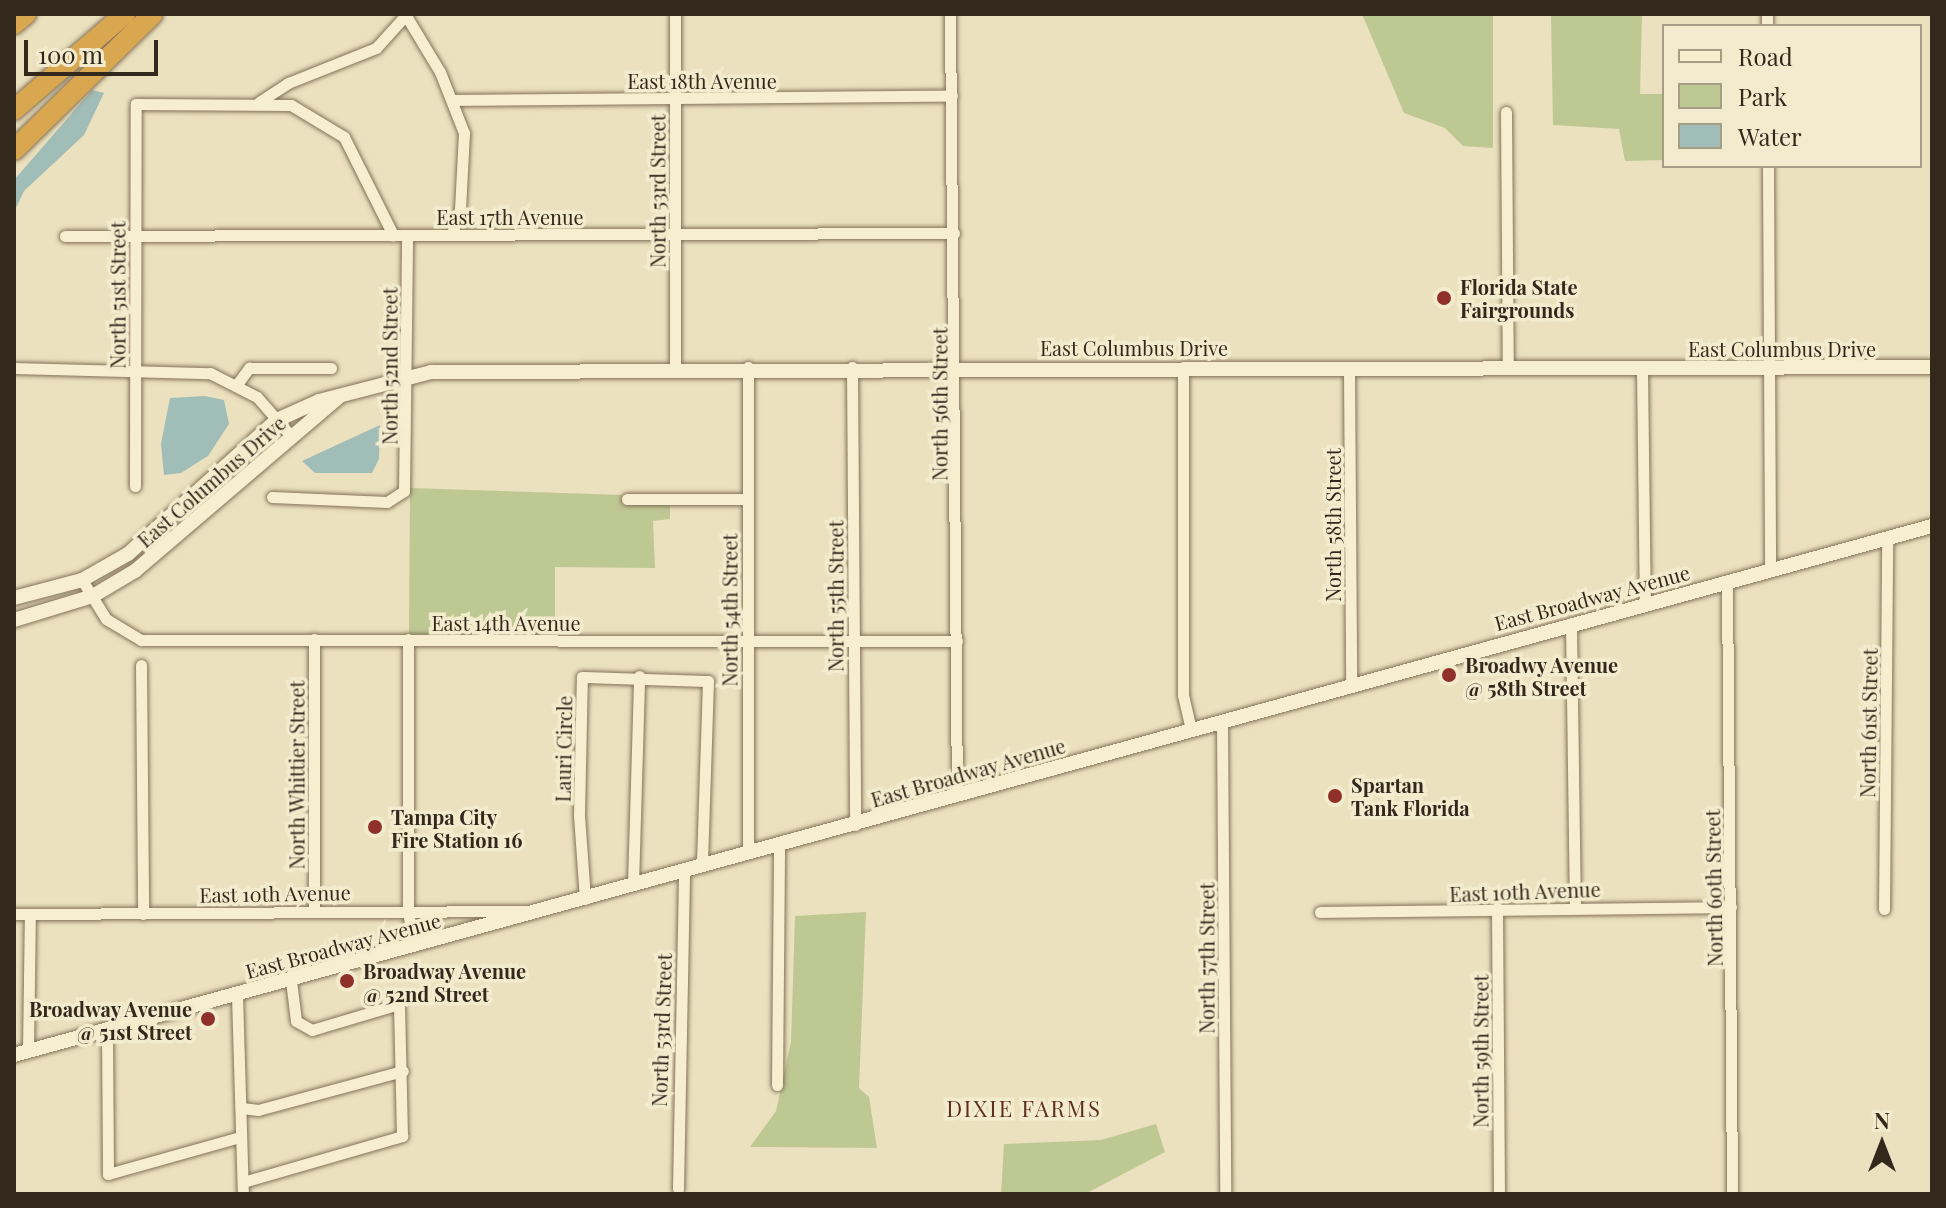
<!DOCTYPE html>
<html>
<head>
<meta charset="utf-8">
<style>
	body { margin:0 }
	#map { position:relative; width:1946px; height:1208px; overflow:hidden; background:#ebe1be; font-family:"Playfair Display",serif }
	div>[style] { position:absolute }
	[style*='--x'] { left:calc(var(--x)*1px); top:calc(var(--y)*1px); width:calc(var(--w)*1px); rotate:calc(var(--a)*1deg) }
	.green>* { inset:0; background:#bec893 }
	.water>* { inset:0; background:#a1bdb7 }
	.roads { filter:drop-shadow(0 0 2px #837258) drop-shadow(0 0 2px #837258) }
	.street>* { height:11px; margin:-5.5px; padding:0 5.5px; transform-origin:5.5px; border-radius:5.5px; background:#f7eed0 }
	.secondary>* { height:14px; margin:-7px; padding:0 7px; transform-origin:7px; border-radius:7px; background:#f7eed0 }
	.highway>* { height:20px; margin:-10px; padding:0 10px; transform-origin:10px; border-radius:10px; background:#d9a750 }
	.dots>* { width:22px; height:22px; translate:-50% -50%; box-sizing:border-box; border:4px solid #f3ebcd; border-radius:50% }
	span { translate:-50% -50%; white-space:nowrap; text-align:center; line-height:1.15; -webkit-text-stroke:7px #f3ebcd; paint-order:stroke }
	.street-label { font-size:20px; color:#33281c }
	.poi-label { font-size:20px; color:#33281c; font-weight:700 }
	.left { translate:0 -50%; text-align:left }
	.right { translate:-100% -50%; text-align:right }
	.neighbourhood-label { font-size:22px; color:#5d2f1d; letter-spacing:2px }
	.frame { position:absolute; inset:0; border:16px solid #33281c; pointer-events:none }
	.legend { position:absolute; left:1662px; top:24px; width:260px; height:144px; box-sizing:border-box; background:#f3ebcd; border:2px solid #a69d86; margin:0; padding:10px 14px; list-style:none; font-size:24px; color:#33281c }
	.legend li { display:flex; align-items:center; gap:16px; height:40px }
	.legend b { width:40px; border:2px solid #a69d86 }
	.north { position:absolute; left:1842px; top:1104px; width:80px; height:80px; -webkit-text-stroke:6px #f3ebcd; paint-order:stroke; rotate:0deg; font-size:22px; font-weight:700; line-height:32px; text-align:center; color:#33281c }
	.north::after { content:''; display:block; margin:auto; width:28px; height:36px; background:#33281c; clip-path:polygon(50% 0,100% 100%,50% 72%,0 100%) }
	.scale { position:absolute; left:24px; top:40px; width:134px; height:36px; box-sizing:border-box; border:4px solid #33281c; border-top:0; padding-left:10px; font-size:24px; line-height:28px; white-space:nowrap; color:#33281c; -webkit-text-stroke:6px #f3ebcd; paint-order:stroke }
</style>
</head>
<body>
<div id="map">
	<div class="green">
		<i style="clip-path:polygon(1362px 14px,1493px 14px,1493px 148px,1463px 146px,1445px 128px,1404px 113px)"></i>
		<i style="clip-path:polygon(1551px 14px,1642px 14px,1640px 94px,1664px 94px,1664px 160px,1625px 161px,1619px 129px,1553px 125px)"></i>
		<i style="clip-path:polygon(410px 488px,622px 495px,623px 505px,670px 504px,670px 519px,653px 521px,655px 568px,555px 567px,555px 635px,409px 634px)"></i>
		<i style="clip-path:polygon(866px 912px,859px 1088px,869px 1097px,877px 1148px,750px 1147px,776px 1111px,791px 1042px,795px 916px)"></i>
		<i style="clip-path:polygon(1156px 1124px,1165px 1152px,1085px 1194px,1001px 1194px,1004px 1144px,1101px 1140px)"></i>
	</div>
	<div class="water">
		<i style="clip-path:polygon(92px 90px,104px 93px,84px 135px,24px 191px,14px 212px,14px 180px)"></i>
		<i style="clip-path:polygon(205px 396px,224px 400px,229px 424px,208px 456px,181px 473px,164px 475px,161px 444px,170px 398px)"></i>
		<i style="clip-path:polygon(380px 425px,379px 459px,372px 473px,315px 473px,302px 461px)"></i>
	</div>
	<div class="roads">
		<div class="street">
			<i style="--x:405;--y:14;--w:68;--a:58.9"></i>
			<i style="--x:440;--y:72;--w:66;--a:68.5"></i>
			<i style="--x:464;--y:133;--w:76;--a:93"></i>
			<i style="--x:460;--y:209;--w:26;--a:108"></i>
			<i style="--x:950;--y:14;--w:781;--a:89.49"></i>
			<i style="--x:1767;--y:14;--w:12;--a:90"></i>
			<i style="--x:453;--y:100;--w:499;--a:-0.5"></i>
			<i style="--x:259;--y:102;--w:35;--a:-33"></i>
			<i style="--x:288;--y:83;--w:95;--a:-21.7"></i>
			<i style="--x:376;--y:48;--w:42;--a:-47.9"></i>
			<i style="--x:1506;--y:112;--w:256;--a:89.6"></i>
			<i style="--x:1768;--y:166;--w:404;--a:89.7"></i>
			<i style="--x:65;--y:236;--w:889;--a:-0.19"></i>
			<i style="--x:675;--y:367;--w:353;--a:-90"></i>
			<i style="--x:748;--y:367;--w:486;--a:90"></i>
			<i style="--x:852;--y:367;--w:458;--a:89.6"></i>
			<i style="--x:1183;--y:367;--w:328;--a:90"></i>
			<i style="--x:1183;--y:695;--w:35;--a:77"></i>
			<i style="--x:1349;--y:367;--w:315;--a:89.6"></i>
			<i style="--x:14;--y:368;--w:196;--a:1.5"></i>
			<i style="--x:210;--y:373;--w:53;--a:27.1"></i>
			<i style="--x:257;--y:397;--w:52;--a:48.9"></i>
			<i style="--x:1642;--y:369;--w:234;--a:89.3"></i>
			<i style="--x:238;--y:383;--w:19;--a:-54"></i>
			<i style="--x:249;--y:368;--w:82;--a:0"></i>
			<i style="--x:135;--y:486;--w:382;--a:-89.9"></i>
			<i style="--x:136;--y:104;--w:155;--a:0.4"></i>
			<i style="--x:291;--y:105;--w:62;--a:31.1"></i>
			<i style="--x:344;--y:137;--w:110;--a:63.4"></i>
			<i style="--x:272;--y:497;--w:115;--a:2.5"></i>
			<i style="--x:387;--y:502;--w:20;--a:-33"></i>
			<i style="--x:404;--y:491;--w:256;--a:-89.3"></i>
			<i style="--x:627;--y:499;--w:120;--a:0"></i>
			<i style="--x:82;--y:580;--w:46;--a:58.4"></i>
			<i style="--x:106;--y:619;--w:41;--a:31"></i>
			<i style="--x:141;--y:640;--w:816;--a:0.07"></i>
			<i style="--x:1727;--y:582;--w:612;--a:89.53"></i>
			<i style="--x:1571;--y:625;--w:281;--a:89.2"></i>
			<i style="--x:408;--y:639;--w:271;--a:90"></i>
			<i style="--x:408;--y:910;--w:35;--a:82"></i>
			<i style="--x:141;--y:665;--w:249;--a:89.5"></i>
			<i style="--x:1222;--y:721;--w:473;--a:89.6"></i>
			<i style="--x:633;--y:884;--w:208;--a:-88.3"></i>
			<i style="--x:585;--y:899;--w:84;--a:-94.1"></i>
			<i style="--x:579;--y:815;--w:138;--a:-88.8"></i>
			<i style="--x:582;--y:677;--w:126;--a:1.8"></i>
			<i style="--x:708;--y:681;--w:185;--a:91.9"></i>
			<i style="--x:1497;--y:908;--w:286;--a:89.6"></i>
			<i style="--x:1884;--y:909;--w:370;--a:-89.5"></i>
			<i style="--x:314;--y:911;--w:272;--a:-90"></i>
			<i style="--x:1320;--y:912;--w:411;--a:-0.7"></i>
			<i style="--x:14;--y:914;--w:514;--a:-0.33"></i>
			<i style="--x:237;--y:995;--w:199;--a:88.3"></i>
			<i style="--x:107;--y:1029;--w:145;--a:89.6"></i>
			<i style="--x:108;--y:1174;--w:137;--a:-15.7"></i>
			<i style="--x:28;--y:1051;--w:137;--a:-89.2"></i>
			<i style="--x:777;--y:1085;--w:240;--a:-89.5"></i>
			<i style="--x:242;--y:1108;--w:16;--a:7"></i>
			<i style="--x:258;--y:1110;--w:150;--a:-15.1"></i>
			<i style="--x:243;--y:1182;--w:166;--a:-16.1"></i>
			<i style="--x:402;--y:1136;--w:132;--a:-91.3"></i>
			<i style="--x:399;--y:1004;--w:91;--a:163.4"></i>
			<i style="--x:312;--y:1030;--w:18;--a:-151"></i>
			<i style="--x:296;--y:1021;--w:41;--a:-97"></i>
			<i style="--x:678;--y:1189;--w:318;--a:-88.9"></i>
		</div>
		<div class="secondary">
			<i style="--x:14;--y:598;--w:70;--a:-14.8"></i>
			<i style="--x:82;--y:580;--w:53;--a:-29.5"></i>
			<i style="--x:128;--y:554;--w:200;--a:-42"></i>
			<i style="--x:277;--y:420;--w:46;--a:-24.3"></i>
			<i style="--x:319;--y:401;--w:116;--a:-14.5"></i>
			<i style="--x:431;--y:372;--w:1501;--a:-0.19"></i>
			<i style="--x:14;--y:620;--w:83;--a:-16.9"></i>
			<i style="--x:93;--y:596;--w:49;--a:-30.8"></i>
			<i style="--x:135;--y:571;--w:268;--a:-40.5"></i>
			<i style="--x:14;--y:1055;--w:1990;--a:-15.42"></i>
		</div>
		<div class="highway">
			<i style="--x:14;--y:24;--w:16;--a:-40"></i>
			<i style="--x:14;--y:110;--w:147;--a:-40.9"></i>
			<i style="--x:14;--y:150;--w:194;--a:-44.4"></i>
		</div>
	</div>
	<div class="dots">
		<i style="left:1444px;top:298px;background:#8f312a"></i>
		<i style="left:1449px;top:675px;background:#8f312a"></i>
		<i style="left:1335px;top:796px;background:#8f312a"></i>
		<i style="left:375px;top:827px;background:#8f312a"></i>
		<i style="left:347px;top:981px;background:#8f312a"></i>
		<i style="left:208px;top:1019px;background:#8f312a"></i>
	</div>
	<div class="street-label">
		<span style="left:702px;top:80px">East 18th Avenue</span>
		<span style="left:657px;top:191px;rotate:-90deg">North 53rd Street</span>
		<span style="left:510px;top:216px">East 17th Avenue</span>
		<span style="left:117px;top:295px;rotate:-90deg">North 51st Street</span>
		<span style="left:1134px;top:347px">East Columbus Drive</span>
		<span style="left:1782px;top:348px">East Columbus Drive</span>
		<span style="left:389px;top:366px;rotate:-90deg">North 52nd Street</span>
		<span style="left:939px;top:404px;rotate:-90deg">North 56th Street</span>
		<span style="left:211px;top:481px;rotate:-41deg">East Columbus Drive</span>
		<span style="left:1332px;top:525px;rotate:-90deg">North 58th Street</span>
		<span style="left:835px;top:596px;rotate:-90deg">North 55th Street</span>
		<span style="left:1592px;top:597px;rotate:-15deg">East Broadway Avenue</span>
		<span style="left:729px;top:610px;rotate:-90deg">North 54th Street</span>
		<span style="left:506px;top:622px">East 14th Avenue</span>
		<span style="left:1868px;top:723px;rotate:-89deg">North 61st Street</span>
		<span style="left:563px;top:749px;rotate:-89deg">Lauri Circle</span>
		<span style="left:968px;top:772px;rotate:-16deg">East Broadway Avenue</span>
		<span style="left:296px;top:775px;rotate:-90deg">North Whittier Street</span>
		<span style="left:1713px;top:888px;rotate:-91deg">North 60th Street</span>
		<span style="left:1525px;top:891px;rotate:-2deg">East 10th Avenue</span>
		<span style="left:275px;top:893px;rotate:-1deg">East 10th Avenue</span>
		<span style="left:343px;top:945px;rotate:-15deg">East Broadway Avenue</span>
		<span style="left:1206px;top:958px;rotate:-90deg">North 57th Street</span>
		<span style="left:661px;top:1030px;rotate:-88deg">North 53rd Street</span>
		<span style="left:1480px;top:1051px;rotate:-90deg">North 59th Street</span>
	</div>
	<div class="poi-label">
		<span class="left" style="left:1460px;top:298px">Florida State<br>Fairgrounds</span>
		<span class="left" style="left:1465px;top:676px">Broadwy Avenue<br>@ 58th Street</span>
		<span class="left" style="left:1351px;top:796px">Spartan<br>Tank Florida</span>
		<span class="left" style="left:391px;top:828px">Tampa City<br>Fire Station 16</span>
		<span class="left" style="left:363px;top:982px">Broadway Avenue<br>@ 52nd Street</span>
		<span class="right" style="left:192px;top:1020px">Broadway Avenue<br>@ 51st Street</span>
	</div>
	<div class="neighbourhood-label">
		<span style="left:1024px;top:1109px">DIXIE FARMS</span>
	</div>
	<div class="frame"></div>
	<ul class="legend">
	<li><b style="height:10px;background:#f7eed0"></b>Road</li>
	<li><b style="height:22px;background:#bec893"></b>Park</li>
	<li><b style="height:22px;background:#a1bdb7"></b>Water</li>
	</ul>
	<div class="north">N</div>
	<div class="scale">100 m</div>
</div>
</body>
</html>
